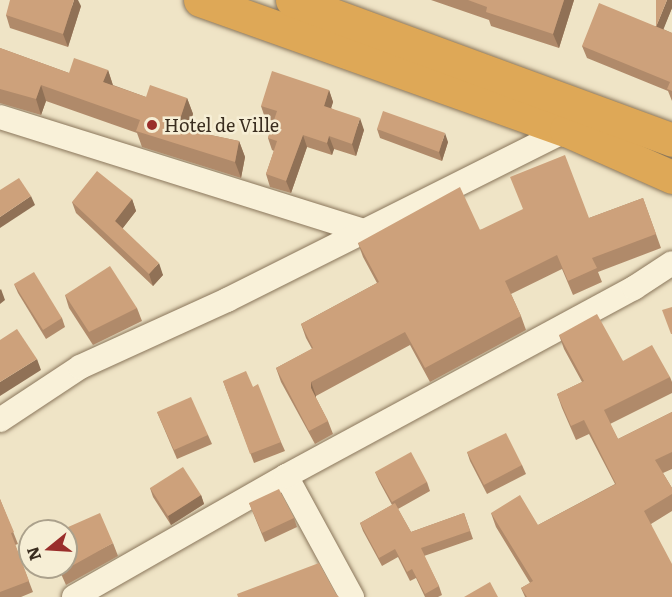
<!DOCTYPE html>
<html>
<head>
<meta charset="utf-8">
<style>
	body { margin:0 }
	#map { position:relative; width:672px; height:597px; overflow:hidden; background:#efe4c6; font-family:Literata,serif }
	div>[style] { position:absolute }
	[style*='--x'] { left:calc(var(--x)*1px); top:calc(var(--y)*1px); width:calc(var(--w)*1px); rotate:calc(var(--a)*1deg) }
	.roads { filter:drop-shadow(0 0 2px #8a765b) drop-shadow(0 0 2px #8a765b) }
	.minor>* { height:24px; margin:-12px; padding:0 12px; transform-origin:12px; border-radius:12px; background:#f9f1d9 }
	.highway>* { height:33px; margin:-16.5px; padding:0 16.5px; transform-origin:16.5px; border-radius:16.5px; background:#dea857 }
	.wall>* { inset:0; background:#b08a6a }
	.shaded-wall>* { inset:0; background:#907156 }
	.building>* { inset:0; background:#cda17b }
	.dots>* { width:16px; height:16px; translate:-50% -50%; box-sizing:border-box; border:3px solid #f6eed5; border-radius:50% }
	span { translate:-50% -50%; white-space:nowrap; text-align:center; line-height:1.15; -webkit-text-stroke:5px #f6eed5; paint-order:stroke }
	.poi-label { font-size:18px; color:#3a2d1f }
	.left { translate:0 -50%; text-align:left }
	.north { position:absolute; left:18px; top:519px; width:60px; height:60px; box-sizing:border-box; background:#f6eed5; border:2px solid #aba18c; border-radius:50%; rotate:252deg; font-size:16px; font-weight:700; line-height:24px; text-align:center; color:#3a2d1f }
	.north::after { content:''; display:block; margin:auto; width:21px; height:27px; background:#9a2e2b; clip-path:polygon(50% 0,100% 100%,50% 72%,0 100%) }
</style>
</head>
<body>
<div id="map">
	<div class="roads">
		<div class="minor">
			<i style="--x:0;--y:117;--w:380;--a:17.4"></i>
			<i style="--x:0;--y:420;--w:96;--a:-33.5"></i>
			<i style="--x:80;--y:367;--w:162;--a:-24.5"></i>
			<i style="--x:227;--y:300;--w:379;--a:-26.6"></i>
			<i style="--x:286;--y:476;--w:138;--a:61.4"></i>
			<i style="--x:74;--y:597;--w:244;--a:-29.7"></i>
			<i style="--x:286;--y:476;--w:396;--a:-28.4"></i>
			<i style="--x:634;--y:288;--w:45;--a:-33.3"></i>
		</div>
		<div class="highway">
			<i style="--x:200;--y:0;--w:388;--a:19.6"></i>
			<i style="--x:566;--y:130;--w:116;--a:23.9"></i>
			<i style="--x:292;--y:0;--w:405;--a:20.2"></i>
		</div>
	</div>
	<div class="wall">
		<i style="clip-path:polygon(431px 0,574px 0,559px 48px,491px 26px,489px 20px)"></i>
		<i style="clip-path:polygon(672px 0,672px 8px,663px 29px,672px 33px,672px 101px,668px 91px,587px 58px,582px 46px,656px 26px)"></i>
		<i style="clip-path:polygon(81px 6px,68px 47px,10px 28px,6px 15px)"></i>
		<i style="clip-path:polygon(0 48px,69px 73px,108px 70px,113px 85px,146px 97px,187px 98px,193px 114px,187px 130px,239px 141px,245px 157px,241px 178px,142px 147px,137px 133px,46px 101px,41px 115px,0 103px)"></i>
		<i style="clip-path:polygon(329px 90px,333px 102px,331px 108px,364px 130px,356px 156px,334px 149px,332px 155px,307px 147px,291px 193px,270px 187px,266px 174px,274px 151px,272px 150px,268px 138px,273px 121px,265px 118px,261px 106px)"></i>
		<i style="clip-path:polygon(377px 129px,448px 142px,442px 161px,380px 138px)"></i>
		<i style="clip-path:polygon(643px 198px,661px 248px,598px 272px,602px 282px,573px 295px,562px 269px,511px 294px,521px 316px,526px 330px,430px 382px,410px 345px,316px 396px,316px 398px,328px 421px,333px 434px,315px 444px,281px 382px,276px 368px,312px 349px,306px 338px,301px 324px,377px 283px,363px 257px,358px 243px,589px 218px)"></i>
		<i style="clip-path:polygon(132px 199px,136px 211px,122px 229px,163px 275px,153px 286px,76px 213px,72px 202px)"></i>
		<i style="clip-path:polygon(14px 284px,62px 318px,65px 327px,46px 339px,18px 293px)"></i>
		<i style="clip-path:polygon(65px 295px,137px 308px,142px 321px,93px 345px,69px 308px)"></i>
		<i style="clip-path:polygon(559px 335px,623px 361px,670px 377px,672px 382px,672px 393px,610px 424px,618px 439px,672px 412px,672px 469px,663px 473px,672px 488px,672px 511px,651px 524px,672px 597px,525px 597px,521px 588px,530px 583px,496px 527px,491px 513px,538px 525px,615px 484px,589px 434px,576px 440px,562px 408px,557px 394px,582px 382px,564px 349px)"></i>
		<i style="clip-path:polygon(223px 381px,253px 387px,281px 442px,285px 451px,254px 463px)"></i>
		<i style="clip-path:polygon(157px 412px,208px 435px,212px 444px,177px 459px)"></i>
		<i style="clip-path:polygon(467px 452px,522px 465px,526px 474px,487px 494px,470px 461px)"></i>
		<i style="clip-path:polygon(375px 472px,427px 482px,430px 491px,398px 509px,411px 532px,464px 513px,473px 539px,424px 556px,439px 586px,442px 595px,438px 597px,425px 597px,416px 578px,410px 581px,398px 557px,382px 566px,363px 531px,360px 523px,392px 505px,379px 481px)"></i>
		<i style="clip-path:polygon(150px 488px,201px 495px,204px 504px,171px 525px,153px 497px)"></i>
		<i style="clip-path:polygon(0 499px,18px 544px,15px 545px,33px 592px,21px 597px,0 597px)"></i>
		<i style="clip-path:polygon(249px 503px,294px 518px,297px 527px,265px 542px)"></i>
		<i style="clip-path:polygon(113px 543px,118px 556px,66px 585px,58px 567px,66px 567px)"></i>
	</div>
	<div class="shaded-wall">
		<i style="clip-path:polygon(74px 0,78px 0,81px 6px,68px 47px,63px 34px)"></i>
		<i style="clip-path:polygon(564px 0,574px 0,559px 48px,553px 34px)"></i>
		<i style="clip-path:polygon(667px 0,672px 0,672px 8px,660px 38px,656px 27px)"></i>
		<i style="clip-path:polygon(108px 70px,113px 86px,103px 82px)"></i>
		<i style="clip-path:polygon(41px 85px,46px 101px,41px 115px,36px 99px)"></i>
		<i style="clip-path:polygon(329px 90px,333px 102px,328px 118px,324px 106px)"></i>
		<i style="clip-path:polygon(187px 98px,193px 114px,182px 144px,177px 128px)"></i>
		<i style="clip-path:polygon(360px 118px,364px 130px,356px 156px,352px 144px)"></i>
		<i style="clip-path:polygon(445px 133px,448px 142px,442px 161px,439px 152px)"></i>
		<i style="clip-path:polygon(303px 135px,307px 147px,291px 193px,286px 181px)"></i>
		<i style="clip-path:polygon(329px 136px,334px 149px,332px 155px,327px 143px)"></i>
		<i style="clip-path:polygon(239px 141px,245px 157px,241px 178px,235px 162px)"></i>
		<i style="clip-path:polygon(31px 196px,35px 205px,0 228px,0 217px)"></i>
		<i style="clip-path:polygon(132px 199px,136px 211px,119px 233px,115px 221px)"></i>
		<i style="clip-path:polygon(159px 263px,163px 275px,153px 286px,149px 274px)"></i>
		<i style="clip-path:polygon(1px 289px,5px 300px,0 304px,0 290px)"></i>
		<i style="clip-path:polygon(37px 359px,41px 370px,0 396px,0 382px)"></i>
		<i style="clip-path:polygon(311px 382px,316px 396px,316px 402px,311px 388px)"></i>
		<i style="clip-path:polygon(201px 495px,204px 504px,171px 525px,168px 516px)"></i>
	</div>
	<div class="building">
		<i style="clip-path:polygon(10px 0,74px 0,63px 34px,6px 15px)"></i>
		<i style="clip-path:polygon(468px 0,564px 0,553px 34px,486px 12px,487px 7px)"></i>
		<i style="clip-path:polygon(656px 0,667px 0,656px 27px)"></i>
		<i style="clip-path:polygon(599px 3px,672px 33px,672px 91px,667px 89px,670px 82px,582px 46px)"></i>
		<i style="clip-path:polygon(0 48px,69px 73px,74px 58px,108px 70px,103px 82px,146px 97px,150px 85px,187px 98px,177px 128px,239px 141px,235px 162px,136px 131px,140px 120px,41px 85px,36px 99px,0 89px)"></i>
		<i style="clip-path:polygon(272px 71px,329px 90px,324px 106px,360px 118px,352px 144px,329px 136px,327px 143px,303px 135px,286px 181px,266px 174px,277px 141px,268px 138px,277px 111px,261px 106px)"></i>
		<i style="clip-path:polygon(383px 111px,445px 133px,439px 152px,377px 129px)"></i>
		<i style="clip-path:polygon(565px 155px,589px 218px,643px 198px,656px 234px,592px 258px,597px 268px,568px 281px,557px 255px,505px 281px,521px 316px,425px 368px,405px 332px,311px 382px,311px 388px,328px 421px,309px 431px,276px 368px,313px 348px,301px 324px,379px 282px,358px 243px,460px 187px,480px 230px,523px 209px,510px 177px)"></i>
		<i style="clip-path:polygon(97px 171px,132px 199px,115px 221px,159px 263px,149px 274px,72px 202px)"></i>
		<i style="clip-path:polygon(19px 178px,31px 196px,0 217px,0 190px)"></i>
		<i style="clip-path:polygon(110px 266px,137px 308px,89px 332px,65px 295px)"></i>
		<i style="clip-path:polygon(34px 272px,62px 318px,43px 330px,14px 284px)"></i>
		<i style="clip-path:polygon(672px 307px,672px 334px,671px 334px,662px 310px)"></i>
		<i style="clip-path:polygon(597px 314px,623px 361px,652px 345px,670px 377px,604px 410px,618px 439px,672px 412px,672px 452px,655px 460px,672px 488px,672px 494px,644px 511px,672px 564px,672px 597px,527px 597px,521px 588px,533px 581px,491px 513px,520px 495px,538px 525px,616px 484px,584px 420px,571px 426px,557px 394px,584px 381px,559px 335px)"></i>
		<i style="clip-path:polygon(17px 329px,37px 359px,0 382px,0 340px)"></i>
		<i style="clip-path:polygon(246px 371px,253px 387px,258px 384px,281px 442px,250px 454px,223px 381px)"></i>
		<i style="clip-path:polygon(191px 397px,208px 435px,174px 450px,157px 412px)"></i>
		<i style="clip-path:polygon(506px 433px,522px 465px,484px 485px,467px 452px)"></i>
		<i style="clip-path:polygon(411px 452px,427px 482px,392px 502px,375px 472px)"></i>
		<i style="clip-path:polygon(183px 467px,201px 495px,168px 516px,150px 488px)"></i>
		<i style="clip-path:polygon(279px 489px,294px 518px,262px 533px,249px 503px)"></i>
		<i style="clip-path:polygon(0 499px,14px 532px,11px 533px,29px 581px,0 592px)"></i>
		<i style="clip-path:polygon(395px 503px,411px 532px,464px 513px,470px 531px,421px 548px,439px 586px,425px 594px,412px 569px,407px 572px,395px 549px,379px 558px,360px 523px)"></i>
		<i style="clip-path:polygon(100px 513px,113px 543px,61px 572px,59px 567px,66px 567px,66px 531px,59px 531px)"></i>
		<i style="clip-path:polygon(319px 563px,336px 594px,339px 597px,238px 597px,237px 594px)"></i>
		<i style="clip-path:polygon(490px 582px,498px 597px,464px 597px)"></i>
	</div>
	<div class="dots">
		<i style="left:152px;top:125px;background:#9a2e2b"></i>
	</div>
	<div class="poi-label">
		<span class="left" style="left:164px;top:125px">Hotel de Ville</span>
	</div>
	<div class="north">N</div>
</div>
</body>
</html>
